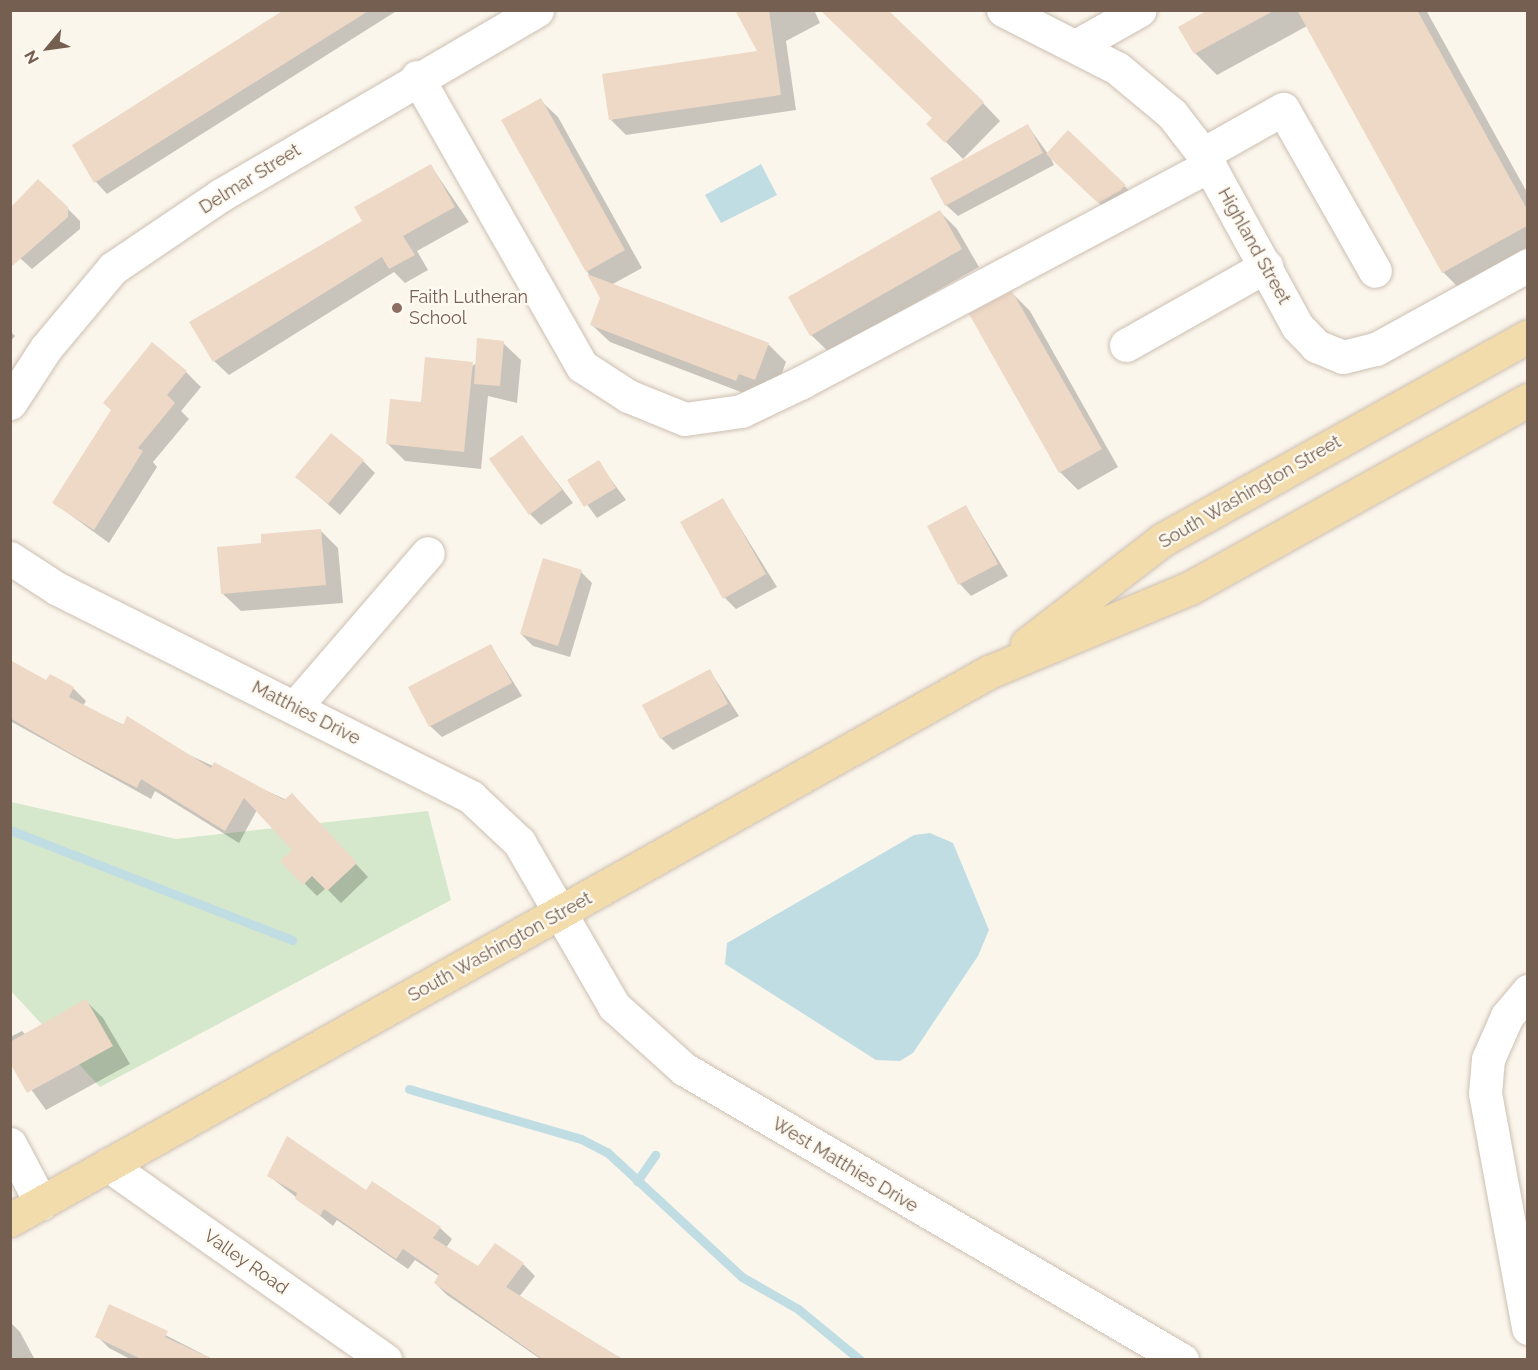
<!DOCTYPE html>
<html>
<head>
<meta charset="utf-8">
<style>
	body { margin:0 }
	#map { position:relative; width:1538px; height:1370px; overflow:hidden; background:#fbf6ec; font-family:Raleway,sans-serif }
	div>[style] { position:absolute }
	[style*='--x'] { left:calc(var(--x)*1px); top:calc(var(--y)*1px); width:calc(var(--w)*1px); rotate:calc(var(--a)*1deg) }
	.green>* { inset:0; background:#d5e8cb }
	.water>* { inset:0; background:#c1dde4 }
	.shadow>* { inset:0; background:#0003 }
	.stream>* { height:9px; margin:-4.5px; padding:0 4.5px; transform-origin:4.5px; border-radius:4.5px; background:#c1dde4 }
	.building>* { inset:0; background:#eed8c6 }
	.roads { filter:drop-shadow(0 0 2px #cdbfb2) drop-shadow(0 0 2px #cdbfb2) }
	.minor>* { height:33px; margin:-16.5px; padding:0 16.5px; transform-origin:16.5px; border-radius:16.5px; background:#fff }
	.major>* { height:33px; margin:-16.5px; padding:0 16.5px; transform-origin:16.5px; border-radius:16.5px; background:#f3dcab }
	.dots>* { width:16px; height:16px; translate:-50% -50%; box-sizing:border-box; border:3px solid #fefaf2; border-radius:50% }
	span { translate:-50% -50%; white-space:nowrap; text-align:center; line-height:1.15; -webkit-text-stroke:4.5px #fefaf2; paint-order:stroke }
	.street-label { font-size:18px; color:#755f50 }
	.education-label { font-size:18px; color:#785e54 }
	.left { translate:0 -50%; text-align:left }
	.frame { position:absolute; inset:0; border:12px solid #755f50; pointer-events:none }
	.north { position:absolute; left:18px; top:18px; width:60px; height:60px; -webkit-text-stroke:4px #fefaf2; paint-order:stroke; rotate:241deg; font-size:16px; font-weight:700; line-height:24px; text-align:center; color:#755f50 }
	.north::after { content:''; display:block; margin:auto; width:21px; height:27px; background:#755f50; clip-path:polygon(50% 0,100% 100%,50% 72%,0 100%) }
</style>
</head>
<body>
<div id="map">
	<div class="green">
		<i style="clip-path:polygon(11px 802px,176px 839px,428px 811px,451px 900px,100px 1087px,11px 991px)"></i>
	</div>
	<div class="water">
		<i style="clip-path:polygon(761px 164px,777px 195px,721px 223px,705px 195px)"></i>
		<i style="clip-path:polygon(930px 833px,953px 843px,989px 930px,978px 956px,913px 1053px,900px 1061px,876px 1060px,725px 964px,727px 943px,914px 835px)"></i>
	</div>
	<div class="shadow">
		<i style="clip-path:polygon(285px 10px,398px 10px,107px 194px,96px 182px,74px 145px)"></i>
		<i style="clip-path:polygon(737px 10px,814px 10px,820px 23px,786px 41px,796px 110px,626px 135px,611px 120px,759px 52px)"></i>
		<i style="clip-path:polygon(1211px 10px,1426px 10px,1528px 194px,1528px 260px,1465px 294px,1443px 272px,1307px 26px,1217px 75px,1195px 53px)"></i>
		<i style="clip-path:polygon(540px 100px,558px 117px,642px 268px,611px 285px,769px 345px,786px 362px,773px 397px,754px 397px,610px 342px,592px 325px,602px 298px,587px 271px)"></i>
		<i style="clip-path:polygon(983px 103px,1000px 121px,963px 159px,928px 124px)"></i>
		<i style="clip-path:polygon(1028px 126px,1048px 154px,1068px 133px,1137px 198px,1111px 214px,1050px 157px,1054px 165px,958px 216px,946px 205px)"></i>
		<i style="clip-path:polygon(431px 166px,469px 222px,417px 251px,428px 270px,405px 283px,394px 272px,229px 375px,214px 361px)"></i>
		<i style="clip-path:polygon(67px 208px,80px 221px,80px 229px,32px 269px,10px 249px)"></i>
		<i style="clip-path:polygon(940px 212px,957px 229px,979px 267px,829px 352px,811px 335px)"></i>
		<i style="clip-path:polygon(1012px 293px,1030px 311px,1118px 467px,1078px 490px,1060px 472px)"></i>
		<i style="clip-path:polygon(10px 331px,15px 336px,10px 342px)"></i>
		<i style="clip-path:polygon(503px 343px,521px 360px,517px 403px,488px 396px,481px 469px,405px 461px,387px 443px,422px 404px)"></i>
		<i style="clip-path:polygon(186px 372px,201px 387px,181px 411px,189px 419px,153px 462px,157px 467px,109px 543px,54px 503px,113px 410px)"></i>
		<i style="clip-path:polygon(522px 437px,573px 503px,541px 525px,530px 514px)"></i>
		<i style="clip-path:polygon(363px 461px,375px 473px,340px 515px,297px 477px)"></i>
		<i style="clip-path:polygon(598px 462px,626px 500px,597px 518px,569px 480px)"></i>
		<i style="clip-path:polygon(723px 500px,777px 587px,736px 609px,725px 598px)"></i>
		<i style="clip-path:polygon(966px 507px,1008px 576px,971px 596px,960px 584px)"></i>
		<i style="clip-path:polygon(320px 530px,338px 548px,343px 603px,241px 611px,223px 594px,263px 545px)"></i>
		<i style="clip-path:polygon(581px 572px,592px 583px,570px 657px,533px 646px,521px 634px)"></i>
		<i style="clip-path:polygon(491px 646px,522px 696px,442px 737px,430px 726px)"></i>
		<i style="clip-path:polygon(10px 662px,47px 682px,73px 688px,86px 701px,83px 706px,304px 808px,368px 877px,341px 903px,326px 888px,317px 896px,282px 861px,294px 850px,257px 810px,239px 843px,155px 791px,151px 799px,10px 721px)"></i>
		<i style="clip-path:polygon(710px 671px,739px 716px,673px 750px,661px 738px)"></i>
		<i style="clip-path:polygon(86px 1001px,103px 1018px,130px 1064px,46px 1110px,10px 1060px,10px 1037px,22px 1031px,26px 1035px)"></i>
		<i style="clip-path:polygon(269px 1176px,367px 1192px,440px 1228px,452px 1239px,446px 1248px,478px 1268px,523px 1264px,535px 1276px,519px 1297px,624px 1360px,542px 1360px,447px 1295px,435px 1283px,439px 1276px,415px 1260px,408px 1269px,337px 1220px,333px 1226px)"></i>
		<i style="clip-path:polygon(109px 1306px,214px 1360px,132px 1360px,109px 1348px,97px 1336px)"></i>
		<i style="clip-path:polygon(10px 1322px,20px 1332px,35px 1360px,10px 1360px)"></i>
	</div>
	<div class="stream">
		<i style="--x:10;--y:830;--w:303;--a:21.3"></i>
		<i style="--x:409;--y:1089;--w:179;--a:16.2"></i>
		<i style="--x:581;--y:1139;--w:29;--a:27"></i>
		<i style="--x:607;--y:1152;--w:184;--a:42.8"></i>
		<i style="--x:742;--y:1277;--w:64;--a:29.7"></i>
		<i style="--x:798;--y:1309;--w:80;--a:39.4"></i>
		<i style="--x:637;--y:1181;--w:32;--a:-55"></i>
	</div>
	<div class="building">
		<i style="clip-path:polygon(284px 10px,370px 10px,94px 183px,72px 145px)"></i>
		<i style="clip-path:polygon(735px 10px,769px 10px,781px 95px,609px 120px,602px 74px,757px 51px)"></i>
		<i style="clip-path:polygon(820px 10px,888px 10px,984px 102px,945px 143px,926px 124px,932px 118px)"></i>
		<i style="clip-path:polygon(1208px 10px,1275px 10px,1194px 54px,1178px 27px)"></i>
		<i style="clip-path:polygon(1297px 10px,1417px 10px,1527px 209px,1527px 226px,1442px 273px)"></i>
		<i style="clip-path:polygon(541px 98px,625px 250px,586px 272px,501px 120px)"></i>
		<i style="clip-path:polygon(1028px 124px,1043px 153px,945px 206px,930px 178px)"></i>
		<i style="clip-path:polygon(1068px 130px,1126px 185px,1120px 191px,1098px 203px,1046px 154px)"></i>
		<i style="clip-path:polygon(431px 164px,455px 207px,403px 236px,415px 255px,389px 269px,382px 257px,213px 362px,189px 322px,362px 221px,354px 207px)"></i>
		<i style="clip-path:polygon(38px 179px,68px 207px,68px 217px,10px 268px,10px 208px)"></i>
		<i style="clip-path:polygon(940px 210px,962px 249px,810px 336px,788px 297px)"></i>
		<i style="clip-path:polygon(587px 274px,769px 343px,755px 380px,739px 374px,736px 381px,590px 325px,600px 298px)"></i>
		<i style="clip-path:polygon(1012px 291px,1102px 449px,1059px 473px,969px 314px)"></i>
		<i style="clip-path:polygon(477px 338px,504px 341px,500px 386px,474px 384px)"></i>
		<i style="clip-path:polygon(152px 342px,187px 371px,167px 395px,175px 403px,138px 448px,143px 451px,94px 530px,52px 503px,111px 410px,103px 403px)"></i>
		<i style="clip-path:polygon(425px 357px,473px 362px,464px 452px,386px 444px,390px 399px,421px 402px)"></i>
		<i style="clip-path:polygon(331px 433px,364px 460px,328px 504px,295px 477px)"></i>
		<i style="clip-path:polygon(522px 435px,562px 490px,529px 515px,489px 459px)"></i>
		<i style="clip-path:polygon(599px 460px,616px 488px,584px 507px,567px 480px)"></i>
		<i style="clip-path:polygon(723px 498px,766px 574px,723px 599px,680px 522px)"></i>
		<i style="clip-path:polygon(966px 505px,998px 564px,958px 585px,927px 526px)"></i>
		<i style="clip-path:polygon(321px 529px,326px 585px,221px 594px,217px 547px,261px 543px,261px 534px)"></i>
		<i style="clip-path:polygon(543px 558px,582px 570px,558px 646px,520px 634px)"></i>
		<i style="clip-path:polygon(491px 644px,512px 683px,429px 727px,408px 687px)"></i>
		<i style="clip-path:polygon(10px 660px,46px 680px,50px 674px,74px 687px,69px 697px,123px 725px,127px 716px,211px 768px,214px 762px,284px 800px,292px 793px,357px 863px,327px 891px,312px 876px,303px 885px,280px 861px,292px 850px,244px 798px,225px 831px,141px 779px,137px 788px,68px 752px,10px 718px)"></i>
		<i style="clip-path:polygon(710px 669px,728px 704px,660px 739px,642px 705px)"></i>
		<i style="clip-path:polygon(86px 999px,113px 1046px,27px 1093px,10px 1063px,10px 1042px)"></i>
		<i style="clip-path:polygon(287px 1136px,366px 1190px,372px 1181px,441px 1227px,433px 1238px,478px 1266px,495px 1243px,524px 1263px,506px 1287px,622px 1359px,542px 1359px,434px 1283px,439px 1274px,403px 1249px,396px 1259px,324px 1209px,320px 1216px,295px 1199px,297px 1193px,267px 1176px)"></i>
		<i style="clip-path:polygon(109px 1304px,168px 1331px,165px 1337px,212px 1359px,141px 1359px,95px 1337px)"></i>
	</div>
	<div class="roads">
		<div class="minor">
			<i style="--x:1003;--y:10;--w:128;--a:27"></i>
			<i style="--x:1117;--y:68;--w:72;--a:39.9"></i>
			<i style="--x:1172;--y:114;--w:51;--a:52.2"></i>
			<i style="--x:1203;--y:154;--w:196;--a:61.3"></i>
			<i style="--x:1297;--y:326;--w:28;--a:46"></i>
			<i style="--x:1316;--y:346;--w:29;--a:22"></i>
			<i style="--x:1343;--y:357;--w:34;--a:-14"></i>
			<i style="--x:1376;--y:349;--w:174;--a:-28.9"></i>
			<i style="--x:1076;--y:46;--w:73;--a:-29.4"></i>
			<i style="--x:417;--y:77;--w:333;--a:60.3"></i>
			<i style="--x:582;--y:366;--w:55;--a:33.1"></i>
			<i style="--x:628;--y:396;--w:61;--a:22"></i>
			<i style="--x:685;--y:419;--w:57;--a:-8.1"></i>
			<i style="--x:741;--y:411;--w:68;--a:-25.4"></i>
			<i style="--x:802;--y:382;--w:462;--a:-28"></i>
			<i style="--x:1203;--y:154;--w:92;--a:-29.4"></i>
			<i style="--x:1283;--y:109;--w:186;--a:60.4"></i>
			<i style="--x:1126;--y:345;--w:161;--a:-29.4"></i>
			<i style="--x:10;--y:403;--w:66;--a:-56.8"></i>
			<i style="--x:46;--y:348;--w:104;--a:-50.1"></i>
			<i style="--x:113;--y:268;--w:130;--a:-34.1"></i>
			<i style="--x:221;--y:195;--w:366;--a:-30.3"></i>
			<i style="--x:10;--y:558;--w:55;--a:33.1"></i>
			<i style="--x:56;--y:588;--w:465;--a:26.7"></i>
			<i style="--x:471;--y:797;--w:66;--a:43.2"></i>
			<i style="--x:519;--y:842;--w:190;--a:59.9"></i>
			<i style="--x:614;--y:1006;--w:94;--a:42"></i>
			<i style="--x:684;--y:1069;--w:577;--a:30.3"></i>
			<i style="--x:295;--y:707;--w:203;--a:-49.2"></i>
			<i style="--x:1528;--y:991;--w:33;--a:130"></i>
			<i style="--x:1507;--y:1016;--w:47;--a:113.8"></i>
			<i style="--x:1488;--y:1059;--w:34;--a:95"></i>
			<i style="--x:1485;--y:1093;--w:239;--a:79.6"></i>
			<i style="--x:10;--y:1144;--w:67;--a:62.3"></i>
			<i style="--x:108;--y:1165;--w:339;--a:35.1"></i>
		</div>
		<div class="major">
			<i style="--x:1027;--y:644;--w:170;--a:-37.6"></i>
			<i style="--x:1162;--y:540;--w:419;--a:-29.1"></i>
			<i style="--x:10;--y:1220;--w:1122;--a:-29.24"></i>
			<i style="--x:989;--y:672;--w:218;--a:-22.7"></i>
			<i style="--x:1190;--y:588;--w:387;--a:-29.1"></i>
		</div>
	</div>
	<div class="dots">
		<i style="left:397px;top:308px;background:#8d6e63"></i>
	</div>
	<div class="street-label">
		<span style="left:250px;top:179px;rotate:-32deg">Delmar Street</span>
		<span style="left:1254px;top:246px;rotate:61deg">Highland Street</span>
		<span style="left:1250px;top:492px;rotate:-30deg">South Washington Street</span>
		<span style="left:306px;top:713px;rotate:27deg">Matthies Drive</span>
		<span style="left:500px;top:947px;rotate:-29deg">South Washington Street</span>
		<span style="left:845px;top:1165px;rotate:31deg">West Matthies Drive</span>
		<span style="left:246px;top:1262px;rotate:35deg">Valley Road</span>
	</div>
	<div class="education-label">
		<span class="left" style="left:409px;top:308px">Faith Lutheran<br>School</span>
	</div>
	<div class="frame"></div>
	<div class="north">N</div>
</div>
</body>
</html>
